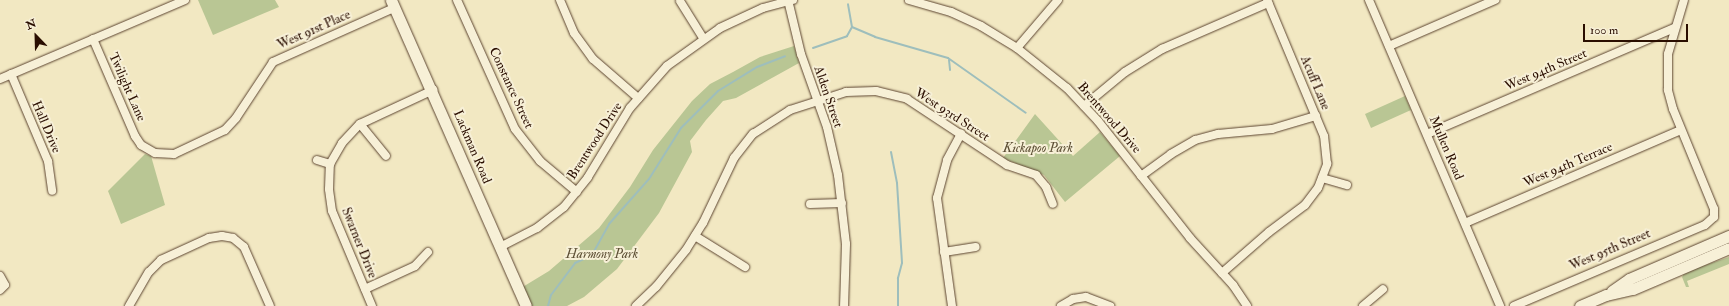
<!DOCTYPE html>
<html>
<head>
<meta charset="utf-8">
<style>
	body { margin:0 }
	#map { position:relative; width:1729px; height:306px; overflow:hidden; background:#f2e8c2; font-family:"IM FELL Double Pica",serif }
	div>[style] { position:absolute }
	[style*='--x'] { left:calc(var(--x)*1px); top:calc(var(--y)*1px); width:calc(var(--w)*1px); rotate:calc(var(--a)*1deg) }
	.green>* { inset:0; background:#b9c694 }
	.stream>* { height:2px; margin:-1px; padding:0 1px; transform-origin:1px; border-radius:1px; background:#9ebebc }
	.roads { filter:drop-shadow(0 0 1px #5c4430) drop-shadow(0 0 1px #5c4430) }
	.minor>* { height:8px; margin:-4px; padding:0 4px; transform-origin:4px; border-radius:4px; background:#f7f0d7 }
	.secondary>* { height:11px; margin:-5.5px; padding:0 5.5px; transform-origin:5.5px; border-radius:5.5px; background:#f7f0d7 }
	span { translate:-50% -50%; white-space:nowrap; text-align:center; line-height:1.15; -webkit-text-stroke:4px #f7f0d7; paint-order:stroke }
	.street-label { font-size:13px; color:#2a0e00 }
	.park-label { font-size:13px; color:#5c4e34; font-style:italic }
	.north { position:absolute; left:16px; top:16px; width:40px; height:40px; -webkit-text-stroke:3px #f7f0d7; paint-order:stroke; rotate:337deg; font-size:11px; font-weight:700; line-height:16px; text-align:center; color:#2a0e00 }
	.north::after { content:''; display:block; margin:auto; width:14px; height:18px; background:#2a0e00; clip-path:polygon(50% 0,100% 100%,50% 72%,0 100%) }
	.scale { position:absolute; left:1583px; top:24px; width:105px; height:18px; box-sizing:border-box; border:2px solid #2a0e00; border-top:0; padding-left:5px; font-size:12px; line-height:14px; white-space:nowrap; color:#2a0e00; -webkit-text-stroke:3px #f7f0d7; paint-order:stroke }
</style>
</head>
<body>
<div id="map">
	<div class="green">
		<i style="clip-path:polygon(198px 0,275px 0,279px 7px,213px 35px)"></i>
		<i style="clip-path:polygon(794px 46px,799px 63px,736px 98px,723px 101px,706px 120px,690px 141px,692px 152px,659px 213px,617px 269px,584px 297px,567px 306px,529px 306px,521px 288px,549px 271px,599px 228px,630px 187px,653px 150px,692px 101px,710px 84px,733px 72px,760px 57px)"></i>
		<i style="clip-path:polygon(1405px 96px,1411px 110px,1371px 128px,1365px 114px)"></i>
		<i style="clip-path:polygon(1035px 114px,1073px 156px,1100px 132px,1120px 156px,1065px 202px,1044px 175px,1003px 158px)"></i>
		<i style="clip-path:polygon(145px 154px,151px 156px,165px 205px,121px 224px,108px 191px)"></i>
		<i style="clip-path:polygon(1729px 257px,1729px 264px,1687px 281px,1689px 287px,1686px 287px,1682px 277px,1685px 272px)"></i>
	</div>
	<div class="stream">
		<i style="--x:852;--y:27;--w:25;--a:23"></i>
		<i style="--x:875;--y:37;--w:76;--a:16"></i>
		<i style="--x:948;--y:58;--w:95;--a:35.2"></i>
		<i style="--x:813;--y:48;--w:36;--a:-19"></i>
		<i style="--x:847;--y:36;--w:10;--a:-61"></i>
		<i style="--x:852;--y:27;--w:23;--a:-100"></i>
		<i style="--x:949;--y:60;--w:10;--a:84"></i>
		<i style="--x:891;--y:152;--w:32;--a:79"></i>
		<i style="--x:897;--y:183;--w:80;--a:86.4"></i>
		<i style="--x:902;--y:263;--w:16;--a:105"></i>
		<i style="--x:898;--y:278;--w:28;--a:90"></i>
		<i style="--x:548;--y:306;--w:11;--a:-75"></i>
		<i style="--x:551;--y:295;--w:40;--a:-53"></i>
		<i style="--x:575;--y:263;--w:19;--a:-25"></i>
		<i style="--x:592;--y:255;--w:35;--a:-61"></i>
		<i style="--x:609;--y:224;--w:60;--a:-48.4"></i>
		<i style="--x:649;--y:179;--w:60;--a:-57.9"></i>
		<i style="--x:681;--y:128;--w:52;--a:-45"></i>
		<i style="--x:718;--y:91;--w:46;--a:-31.6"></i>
		<i style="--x:757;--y:67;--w:30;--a:-21"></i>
	</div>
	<div class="roads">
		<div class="minor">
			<i style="--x:457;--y:0;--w:141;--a:65.8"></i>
			<i style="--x:515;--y:129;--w:41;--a:52"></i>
			<i style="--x:540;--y:161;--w:48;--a:40"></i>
			<i style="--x:560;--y:0;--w:36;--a:67"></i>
			<i style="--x:574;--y:33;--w:32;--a:54"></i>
			<i style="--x:593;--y:59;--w:60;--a:40.9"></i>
			<i style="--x:788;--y:0;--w:56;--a:76.5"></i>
			<i style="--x:801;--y:54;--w:77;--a:70.4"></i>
			<i style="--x:827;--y:127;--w:49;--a:77.1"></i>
			<i style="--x:838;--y:175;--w:69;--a:83.4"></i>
			<i style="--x:846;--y:244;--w:62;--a:91.8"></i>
			<i style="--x:909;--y:0;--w:44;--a:15.9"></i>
			<i style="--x:951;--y:12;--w:33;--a:25"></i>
			<i style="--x:981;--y:26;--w:42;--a:31.4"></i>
			<i style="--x:1017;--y:48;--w:64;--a:38.7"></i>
			<i style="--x:1067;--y:88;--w:45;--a:46.8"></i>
			<i style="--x:1098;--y:121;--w:149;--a:51.8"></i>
			<i style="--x:1190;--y:238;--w:64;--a:47.5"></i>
			<i style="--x:1233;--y:285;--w:25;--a:56"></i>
			<i style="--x:1369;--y:0;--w:333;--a:66.8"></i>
			<i style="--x:680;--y:1;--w:44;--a:58.1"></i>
			<i style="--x:93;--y:39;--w:106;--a:66.6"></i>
			<i style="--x:135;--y:136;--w:11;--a:56"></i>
			<i style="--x:141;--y:145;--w:16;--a:30"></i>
			<i style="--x:155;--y:153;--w:19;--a:3"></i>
			<i style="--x:174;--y:154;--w:56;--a:-25.2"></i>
			<i style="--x:225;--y:130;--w:16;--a:-47"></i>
			<i style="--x:236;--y:118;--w:67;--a:-56.5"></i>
			<i style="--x:273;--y:62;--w:133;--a:-24.1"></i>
			<i style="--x:1389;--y:46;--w:116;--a:-23.5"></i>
			<i style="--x:1017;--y:48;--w:63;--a:-49.5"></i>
			<i style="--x:11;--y:74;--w:95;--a:67"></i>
			<i style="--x:48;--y:161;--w:30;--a:82"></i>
			<i style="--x:0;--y:79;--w:201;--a:-23.1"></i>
			<i style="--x:1084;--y:106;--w:53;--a:-39.7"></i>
			<i style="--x:1125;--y:72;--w:44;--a:-31.9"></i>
			<i style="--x:1162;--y:49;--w:116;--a:-23.5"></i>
			<i style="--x:360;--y:124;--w:41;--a:50.9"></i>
			<i style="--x:1427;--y:134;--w:269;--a:-23.2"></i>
			<i style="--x:317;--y:160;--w:14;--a:17"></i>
			<i style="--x:1141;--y:176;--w:37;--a:-36"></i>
			<i style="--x:1171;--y:154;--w:28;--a:-30"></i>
			<i style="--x:1195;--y:140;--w:24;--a:-15"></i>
			<i style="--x:1218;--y:134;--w:54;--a:-5.3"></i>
			<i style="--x:1272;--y:129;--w:46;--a:-16.5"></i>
			<i style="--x:1322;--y:178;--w:26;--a:16"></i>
			<i style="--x:810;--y:204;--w:32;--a:-2"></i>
			<i style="--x:1465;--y:223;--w:235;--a:-23.3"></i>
			<i style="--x:695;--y:236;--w:59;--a:31.8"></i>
			<i style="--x:500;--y:247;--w:42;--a:-27.2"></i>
			<i style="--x:537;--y:228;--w:34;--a:-38"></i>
			<i style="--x:564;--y:207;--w:38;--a:-51"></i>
			<i style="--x:588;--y:177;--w:81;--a:-58.7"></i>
			<i style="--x:630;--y:108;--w:56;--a:-48.6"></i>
			<i style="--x:667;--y:66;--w:65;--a:-35.6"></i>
			<i style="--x:720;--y:28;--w:47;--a:-24.9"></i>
			<i style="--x:763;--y:8;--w:31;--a:-15"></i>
			<i style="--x:944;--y:252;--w:32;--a:-9"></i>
			<i style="--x:1222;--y:273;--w:62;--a:-41.1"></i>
			<i style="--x:1269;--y:232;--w:45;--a:-36.9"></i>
			<i style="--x:1305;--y:205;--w:21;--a:-53"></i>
			<i style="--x:1318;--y:188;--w:26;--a:-69"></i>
			<i style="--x:1327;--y:164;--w:28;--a:-96"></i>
			<i style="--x:1324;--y:136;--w:147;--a:-112.7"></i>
			<i style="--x:0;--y:276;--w:10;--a:61"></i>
			<i style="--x:5;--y:285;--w:7;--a:135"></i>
			<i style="--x:365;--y:289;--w:55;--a:-24.7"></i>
			<i style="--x:415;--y:266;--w:19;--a:-47"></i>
			<i style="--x:129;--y:306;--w:39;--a:-60"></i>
			<i style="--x:149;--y:272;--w:17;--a:-45"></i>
			<i style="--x:161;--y:260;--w:53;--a:-24.6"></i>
			<i style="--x:209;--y:238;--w:13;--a:-9"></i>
			<i style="--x:222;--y:236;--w:11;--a:10"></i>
			<i style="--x:233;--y:238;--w:14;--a:39"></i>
			<i style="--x:244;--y:247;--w:64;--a:66.2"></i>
			<i style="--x:372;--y:306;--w:103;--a:-112.8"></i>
			<i style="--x:332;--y:211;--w:22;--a:-98"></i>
			<i style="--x:329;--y:189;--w:25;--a:-88"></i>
			<i style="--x:330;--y:164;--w:24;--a:-60"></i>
			<i style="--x:342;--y:143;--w:26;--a:-47"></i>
			<i style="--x:360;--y:124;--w:81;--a:-25"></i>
			<i style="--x:636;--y:306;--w:28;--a:-44"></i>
			<i style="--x:656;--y:287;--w:48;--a:-51"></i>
			<i style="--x:686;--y:250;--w:32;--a:-58"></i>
			<i style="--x:703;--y:223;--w:72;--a:-64.5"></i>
			<i style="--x:734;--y:158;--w:31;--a:-52"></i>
			<i style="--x:753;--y:134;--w:44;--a:-33"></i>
			<i style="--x:790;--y:110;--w:59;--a:-17.8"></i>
			<i style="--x:846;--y:92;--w:30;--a:-2"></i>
			<i style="--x:876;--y:91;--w:32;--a:14"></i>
			<i style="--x:907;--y:99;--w:120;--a:33.4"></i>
			<i style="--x:1007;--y:165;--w:31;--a:19"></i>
			<i style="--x:1036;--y:175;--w:16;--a:50"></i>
			<i style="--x:1046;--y:187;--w:18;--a:68"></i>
			<i style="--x:952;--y:306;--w:109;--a:-97.9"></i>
			<i style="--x:937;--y:198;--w:39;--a:-75"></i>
			<i style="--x:947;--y:160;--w:30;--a:-62"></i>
			<i style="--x:1061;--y:306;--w:14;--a:-30"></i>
			<i style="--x:1073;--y:299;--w:13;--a:-9"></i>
			<i style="--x:1086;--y:297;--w:26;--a:21"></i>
			<i style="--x:1363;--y:306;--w:26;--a:-40"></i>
			<i style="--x:1514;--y:306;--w:207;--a:-23"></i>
			<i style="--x:1705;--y:225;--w:12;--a:-42"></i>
			<i style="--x:1714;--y:217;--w:8;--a:-90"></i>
			<i style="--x:1714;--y:209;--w:108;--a:-112.3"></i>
			<i style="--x:1673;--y:109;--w:20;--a:-105"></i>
			<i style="--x:1668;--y:90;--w:36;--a:-90"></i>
			<i style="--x:1668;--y:54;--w:56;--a:-73.5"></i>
		</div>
		<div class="secondary">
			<i style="--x:391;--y:0;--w:334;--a:66.2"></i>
			<i style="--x:1612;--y:291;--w:21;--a:-35"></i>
			<i style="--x:1629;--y:279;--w:109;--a:-23.3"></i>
			<i style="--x:1580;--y:306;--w:28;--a:-23"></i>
			<i style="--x:1606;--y:295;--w:28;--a:-13"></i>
			<i style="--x:1633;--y:289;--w:104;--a:-23.1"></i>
		</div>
	</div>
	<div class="street-label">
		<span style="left:314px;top:30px;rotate:-24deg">West 91st Place</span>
		<span style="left:1546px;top:70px;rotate:-23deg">West 94th Street</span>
		<span style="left:1315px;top:83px;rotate:67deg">Acuff Lane</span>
		<span style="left:127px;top:87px;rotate:66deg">Twilight Lane</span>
		<span style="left:511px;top:88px;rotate:65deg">Constance Street</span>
		<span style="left:828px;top:97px;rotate:71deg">Alden Street</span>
		<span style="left:952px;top:115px;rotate:33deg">West 93rd Street</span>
		<span style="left:1109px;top:118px;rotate:49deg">Brentwood Drive</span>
		<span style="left:46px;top:127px;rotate:67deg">Hall Drive</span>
		<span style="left:595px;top:141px;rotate:-57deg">Brentwood Drive</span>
		<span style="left:472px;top:147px;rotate:67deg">Lackman Road</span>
		<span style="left:1446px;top:148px;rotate:67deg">Mullen Road</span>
		<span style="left:1568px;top:165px;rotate:-23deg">West 94th Terrace</span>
		<span style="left:359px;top:243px;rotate:68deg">Swarner Drive</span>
		<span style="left:1610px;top:250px;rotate:-23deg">West 95th Street</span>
	</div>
	<div class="park-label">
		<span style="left:1038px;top:148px">Kickapoo Park</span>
		<span style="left:602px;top:254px">Harmony Park</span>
	</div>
	<div class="north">N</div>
	<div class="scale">100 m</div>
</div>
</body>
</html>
